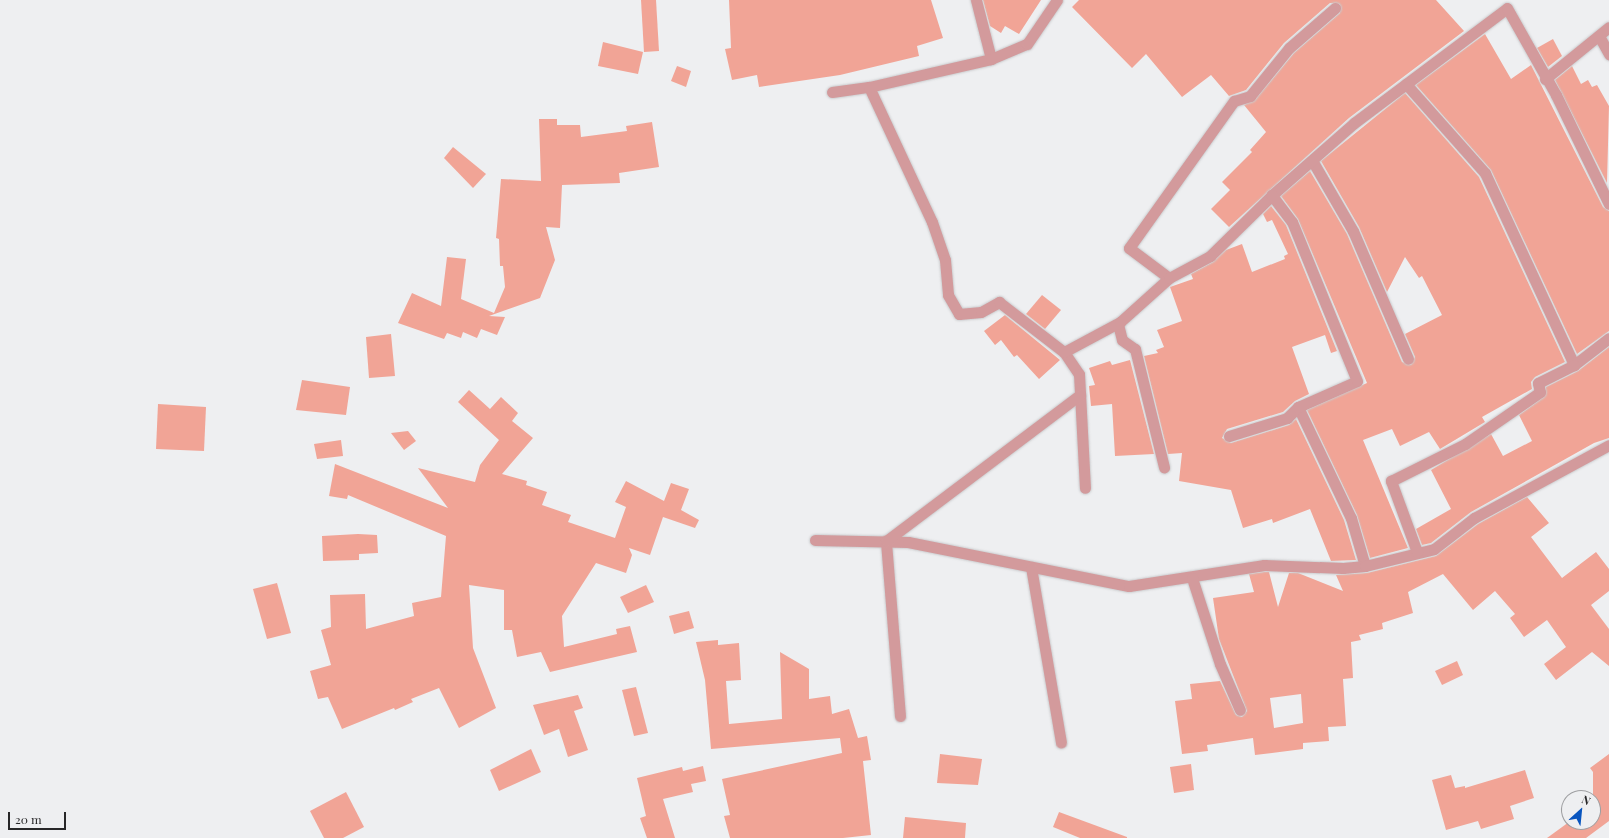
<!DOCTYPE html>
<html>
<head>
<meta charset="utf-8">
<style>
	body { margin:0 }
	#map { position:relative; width:1609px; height:838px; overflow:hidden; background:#eeeff1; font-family:"Playfair Display",serif }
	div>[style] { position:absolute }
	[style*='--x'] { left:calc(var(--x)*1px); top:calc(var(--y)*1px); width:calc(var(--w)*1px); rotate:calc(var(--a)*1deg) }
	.building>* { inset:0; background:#f1a496 }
	.roads { filter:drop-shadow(0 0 1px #cacbcd) drop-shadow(0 0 1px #cacbcd) }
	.minor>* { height:11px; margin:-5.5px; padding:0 5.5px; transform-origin:5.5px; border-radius:5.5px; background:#d39a9c }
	span { translate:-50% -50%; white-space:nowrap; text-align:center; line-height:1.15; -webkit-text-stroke:4px #eeeff1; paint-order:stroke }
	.north { position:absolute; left:1561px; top:790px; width:40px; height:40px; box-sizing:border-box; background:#eeeff1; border:1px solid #9e9fa1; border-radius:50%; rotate:27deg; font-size:11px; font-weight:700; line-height:16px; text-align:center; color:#272728 }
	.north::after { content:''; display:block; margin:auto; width:14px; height:18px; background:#0855bf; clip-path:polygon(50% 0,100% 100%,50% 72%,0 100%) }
	.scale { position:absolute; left:8px; top:812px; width:58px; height:18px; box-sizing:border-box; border:2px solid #272728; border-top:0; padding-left:5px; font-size:12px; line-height:14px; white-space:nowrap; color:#272728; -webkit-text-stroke:3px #eeeff1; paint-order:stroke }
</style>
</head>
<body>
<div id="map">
	<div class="building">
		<i style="clip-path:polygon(641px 0,656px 0,659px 51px,644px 52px)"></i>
		<i style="clip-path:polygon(729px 0,931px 0,943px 38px,917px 46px,919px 56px,840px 75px,759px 87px,757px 75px,732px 80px,725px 49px,731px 48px)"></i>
		<i style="clip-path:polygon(983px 0,1041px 0,1019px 34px,1005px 26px,1001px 33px,990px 26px)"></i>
		<i style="clip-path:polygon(1079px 0,1436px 0,1464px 31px,1349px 118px,1229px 227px,1211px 209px,1230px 190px,1222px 182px,1252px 152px,1250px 150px,1266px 132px,1244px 105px,1255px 100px,1294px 53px,1340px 13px,1340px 4px,1330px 3px,1284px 43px,1246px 90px,1229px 96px,1211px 75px,1182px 97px,1146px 54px,1132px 68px,1072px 7px)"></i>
		<i style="clip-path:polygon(1485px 34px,1511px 79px,1531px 65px,1603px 207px,1609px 211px,1609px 331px,1577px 354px,1491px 170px,1416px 85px)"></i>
		<i style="clip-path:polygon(1553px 39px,1562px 56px,1548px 67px,1537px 48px)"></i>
		<i style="clip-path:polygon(603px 42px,643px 52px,638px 74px,598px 66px)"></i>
		<i style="clip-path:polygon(677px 66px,691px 71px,686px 87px,671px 81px)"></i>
		<i style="clip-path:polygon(1572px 66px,1581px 84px,1588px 80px,1592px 87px,1597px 85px,1609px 106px,1607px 183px,1555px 80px)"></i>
		<i style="clip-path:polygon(1405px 93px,1479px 177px,1565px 362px,1535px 377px,1531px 382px,1532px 389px,1482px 417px,1485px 422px,1440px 449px,1429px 432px,1400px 446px,1392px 429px,1363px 440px,1408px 548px,1370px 558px,1357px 515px,1307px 410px,1367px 383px,1298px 219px,1281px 196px,1310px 171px,1347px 234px,1402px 362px,1411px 365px,1415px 357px,1405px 334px,1442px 315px,1422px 276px,1419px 278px,1405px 257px,1387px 292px,1359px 227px,1321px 161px)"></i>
		<i style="clip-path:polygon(539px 119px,557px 119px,557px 125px,580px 125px,581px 137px,627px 131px,626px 126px,652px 122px,659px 167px,619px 173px,620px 183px,562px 185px,560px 228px,546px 227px,555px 260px,540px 298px,489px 316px,505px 317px,497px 335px,481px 329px,477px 338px,463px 332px,461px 338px,447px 333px,444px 339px,398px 323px,412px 293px,441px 306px,447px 257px,466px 259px,461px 299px,494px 313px,505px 287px,503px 266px,500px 266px,499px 239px,496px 238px,501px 179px,541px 181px)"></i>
		<i style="clip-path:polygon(453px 147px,486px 174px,473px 188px,444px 158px)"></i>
		<i style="clip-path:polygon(1271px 206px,1286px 225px,1337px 351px,1331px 353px,1325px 335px,1292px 347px,1309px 394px,1295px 401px,1283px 412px,1227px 429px,1222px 438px,1231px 443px,1289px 425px,1296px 419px,1344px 520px,1356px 560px,1331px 561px,1310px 509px,1273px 523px,1272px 519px,1243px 528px,1231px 490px,1179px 481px,1182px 453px,1168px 454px,1144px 356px,1158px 353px,1156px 350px,1164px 347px,1157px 330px,1182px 321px,1170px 287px,1193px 279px,1191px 274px,1213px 262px,1226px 250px,1242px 244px,1252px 272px,1285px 259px,1284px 256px,1288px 254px,1272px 220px,1267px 222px,1263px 214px)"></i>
		<i style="clip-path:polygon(1042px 295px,1061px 310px,1045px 329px,1026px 314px)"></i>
		<i style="clip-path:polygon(1005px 315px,1060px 360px,1039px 379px,1017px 355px,1014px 357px,1001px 340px,995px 345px,984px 331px)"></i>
		<i style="clip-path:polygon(391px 334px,395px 376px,369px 378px,366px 337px)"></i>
		<i style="clip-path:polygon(1609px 347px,1609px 438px,1594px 443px,1471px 512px,1431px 543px,1422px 545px,1416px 529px,1451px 509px,1431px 470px,1491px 434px,1503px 456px,1532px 441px,1519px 415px,1544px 397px,1546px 387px,1578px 371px)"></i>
		<i style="clip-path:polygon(1130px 360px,1154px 454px,1115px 456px,1112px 404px,1091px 406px,1089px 386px,1095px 385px,1089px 368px,1110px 361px,1112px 365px)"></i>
		<i style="clip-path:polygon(302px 380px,350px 387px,346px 415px,296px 410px)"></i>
		<i style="clip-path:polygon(469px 390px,490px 409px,501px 397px,518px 413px,512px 421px,533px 438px,502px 474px,527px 481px,526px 485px,547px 492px,542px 505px,571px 515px,568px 522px,615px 538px,626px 507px,615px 502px,626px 481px,664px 501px,671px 483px,689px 489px,681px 510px,699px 520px,695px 528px,663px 517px,650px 555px,629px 548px,632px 555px,626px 573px,596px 563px,562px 616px,564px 647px,617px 634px,616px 629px,630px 626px,637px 652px,550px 672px,541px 652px,517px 657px,512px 630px,504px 630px,504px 590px,469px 585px,473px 648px,496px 708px,459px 728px,439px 688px,411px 699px,413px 702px,395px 710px,394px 708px,342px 729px,328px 697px,318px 699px,310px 671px,331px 665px,321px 630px,331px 627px,330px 595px,365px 594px,366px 629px,414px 616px,412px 603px,441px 597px,446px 536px,348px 495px,347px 499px,329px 496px,335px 464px,448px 508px,418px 468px,475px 482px,480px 465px,499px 440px,458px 402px)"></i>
		<i style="clip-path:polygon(158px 404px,206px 407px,204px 451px,156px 449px)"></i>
		<i style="clip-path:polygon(408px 431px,416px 441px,404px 450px,391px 433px)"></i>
		<i style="clip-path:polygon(341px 440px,343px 456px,317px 459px,314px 444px)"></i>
		<i style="clip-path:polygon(evenodd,1527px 497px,1549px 523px,1531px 537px,1562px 578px,1596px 552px,1609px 569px,1609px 591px,1591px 605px,1609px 629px,1609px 666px,1592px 652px,1556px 680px,1544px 664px,1566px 647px,1547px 620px,1524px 637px,1510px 618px,1515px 614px,1495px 591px,1473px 610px,1443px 574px,1408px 592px,1413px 613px,1382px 623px,1383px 629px,1359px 635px,1361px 640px,1351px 642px,1353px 678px,1343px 679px,1346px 726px,1328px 727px,1329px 741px,1303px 743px,1303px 749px,1255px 755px,1253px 738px,1207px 745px,1208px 751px,1182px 754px,1175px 701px,1192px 699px,1190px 684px,1220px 681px,1236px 715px,1242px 717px,1247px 711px,1219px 639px,1213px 598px,1254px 592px,1249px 574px,1264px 572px,1269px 572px,1278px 607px,1289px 573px,1298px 573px,1343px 591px,1336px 575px,1367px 573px,1436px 556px,1478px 524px,1527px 497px,1301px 694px,1303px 723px,1274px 728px,1270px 698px,1301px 694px)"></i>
		<i style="clip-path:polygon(358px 534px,377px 535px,378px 553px,359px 554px,359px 560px,323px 561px,322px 536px)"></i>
		<i style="clip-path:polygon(277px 583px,291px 633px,267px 639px,253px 589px)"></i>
		<i style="clip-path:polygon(646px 585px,654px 602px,628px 613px,620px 597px)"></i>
		<i style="clip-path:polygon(689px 611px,694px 628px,674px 634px,669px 616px)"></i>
		<i style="clip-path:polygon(718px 640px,718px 645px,739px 643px,741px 680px,726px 681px,729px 724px,782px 719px,780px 652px,809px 669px,809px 699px,830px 696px,832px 714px,849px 709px,858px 738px,867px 736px,871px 760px,863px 761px,871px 835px,843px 838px,730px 838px,724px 816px,730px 815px,722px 779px,842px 753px,840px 738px,711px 749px,705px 680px,696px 642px)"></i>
		<i style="clip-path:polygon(1457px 661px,1463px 675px,1442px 685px,1435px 671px)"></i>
		<i style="clip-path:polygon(636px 687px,648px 733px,634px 736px,622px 690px)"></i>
		<i style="clip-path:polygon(578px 695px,583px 708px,574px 711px,588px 750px,568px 757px,559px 729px,544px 735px,533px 705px)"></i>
		<i style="clip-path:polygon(531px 749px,541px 772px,499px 791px,490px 770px)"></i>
		<i style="clip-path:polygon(940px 754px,982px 759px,978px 785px,937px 783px)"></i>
		<i style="clip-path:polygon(1609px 754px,1609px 821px,1586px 838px,1547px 838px,1569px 822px,1593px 822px,1593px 772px,1590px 768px)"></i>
		<i style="clip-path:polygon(1191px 764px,1194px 790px,1174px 793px,1170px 767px)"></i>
		<i style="clip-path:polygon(703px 766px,706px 781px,691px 784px,693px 792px,663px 799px,675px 838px,647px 838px,640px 818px,646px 816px,637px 778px,682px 767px,683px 771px)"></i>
		<i style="clip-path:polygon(1525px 770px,1534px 798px,1510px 806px,1514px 819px,1481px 829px,1478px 821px,1446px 830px,1432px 780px,1451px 775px,1455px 788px,1465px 786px,1465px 788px)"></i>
		<i style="clip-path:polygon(346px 792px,364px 827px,343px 838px,324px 838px,310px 811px)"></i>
		<i style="clip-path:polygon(1059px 812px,1127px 837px,1127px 838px,1080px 838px,1053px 827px)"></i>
		<i style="clip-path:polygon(905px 817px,966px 823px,965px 838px,903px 838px)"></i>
	</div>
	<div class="roads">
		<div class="minor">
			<i style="--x:976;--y:0;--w:61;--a:75.7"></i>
			<i style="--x:1599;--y:36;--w:21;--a:61"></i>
			<i style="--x:1545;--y:79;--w:82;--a:-39.1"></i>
			<i style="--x:1406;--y:84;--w:119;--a:48.4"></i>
			<i style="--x:1485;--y:173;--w:212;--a:65.1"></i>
			<i style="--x:1574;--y:365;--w:44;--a:-37.6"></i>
			<i style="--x:869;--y:87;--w:149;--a:65"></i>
			<i style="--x:932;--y:222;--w:40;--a:71.1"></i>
			<i style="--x:945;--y:260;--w:35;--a:85"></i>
			<i style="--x:948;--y:295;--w:22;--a:60"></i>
			<i style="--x:959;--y:314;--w:22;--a:-5"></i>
			<i style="--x:981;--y:312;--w:21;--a:-29"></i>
			<i style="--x:999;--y:302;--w:82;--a:37.6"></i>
			<i style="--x:1064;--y:352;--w:27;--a:56"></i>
			<i style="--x:1079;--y:374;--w:114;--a:87"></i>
			<i style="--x:832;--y:92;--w:37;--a:-8"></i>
			<i style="--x:869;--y:87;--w:125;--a:-12.9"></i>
			<i style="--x:991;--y:59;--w:39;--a:-23"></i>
			<i style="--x:1027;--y:44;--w:53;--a:-55.7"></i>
			<i style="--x:1313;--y:162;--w:80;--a:59.9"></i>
			<i style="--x:1353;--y:231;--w:139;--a:66.7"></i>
			<i style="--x:1169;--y:278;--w:50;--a:-143.1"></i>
			<i style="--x:1129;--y:248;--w:181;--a:-54.5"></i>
			<i style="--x:1234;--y:101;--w:17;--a:-17"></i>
			<i style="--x:1250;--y:96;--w:62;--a:-50.9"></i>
			<i style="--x:1289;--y:48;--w:61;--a:-41"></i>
			<i style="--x:1118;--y:324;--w:16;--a:76"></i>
			<i style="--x:1122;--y:340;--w:16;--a:35"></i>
			<i style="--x:1135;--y:349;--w:122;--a:76.2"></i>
			<i style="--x:1064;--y:352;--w:64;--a:-28.2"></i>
			<i style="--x:1120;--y:322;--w:66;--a:-41.9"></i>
			<i style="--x:1169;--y:278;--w:47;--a:-28.2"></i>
			<i style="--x:1210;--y:256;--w:87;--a:-44.5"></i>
			<i style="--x:1272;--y:195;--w:109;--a:-41.3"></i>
			<i style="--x:1354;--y:123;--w:191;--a:-36.9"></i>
			<i style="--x:1507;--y:8;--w:100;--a:60.6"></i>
			<i style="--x:1556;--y:95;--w:121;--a:64.1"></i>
			<i style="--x:1298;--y:407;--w:123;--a:64.5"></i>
			<i style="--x:1351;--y:518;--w:50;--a:73.7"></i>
			<i style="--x:1229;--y:436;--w:61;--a:-17.2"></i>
			<i style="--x:1287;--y:418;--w:16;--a:-45"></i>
			<i style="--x:1298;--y:407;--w:64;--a:-23.8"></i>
			<i style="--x:1357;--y:381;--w:172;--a:-112.2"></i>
			<i style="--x:1292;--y:222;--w:34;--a:-127"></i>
			<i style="--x:815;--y:540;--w:93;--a:1.2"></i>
			<i style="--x:908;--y:542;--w:225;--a:11.3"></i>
			<i style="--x:1129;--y:586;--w:137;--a:-8.8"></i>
			<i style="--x:1264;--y:565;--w:79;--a:2.2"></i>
			<i style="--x:1343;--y:568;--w:22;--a:-5"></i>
			<i style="--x:1365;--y:566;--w:71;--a:-13.8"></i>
			<i style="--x:1434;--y:549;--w:51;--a:-37.8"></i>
			<i style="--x:1474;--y:518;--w:153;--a:-28.4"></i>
			<i style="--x:1417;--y:552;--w:76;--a:-110.1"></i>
			<i style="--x:1391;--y:481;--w:83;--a:-26.6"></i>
			<i style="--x:1465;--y:444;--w:91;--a:-34.7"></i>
			<i style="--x:1540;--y:392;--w:9;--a:-103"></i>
			<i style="--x:1538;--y:383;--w:40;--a:-26.6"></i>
			<i style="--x:1031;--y:567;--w:178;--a:80.3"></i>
			<i style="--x:1192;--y:578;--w:90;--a:72"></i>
			<i style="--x:1220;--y:664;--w:50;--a:66.5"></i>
			<i style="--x:900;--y:716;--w:176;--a:-94.6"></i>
			<i style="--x:886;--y:541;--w:243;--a:-37"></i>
		</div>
	</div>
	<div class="north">N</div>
	<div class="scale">20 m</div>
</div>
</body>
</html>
